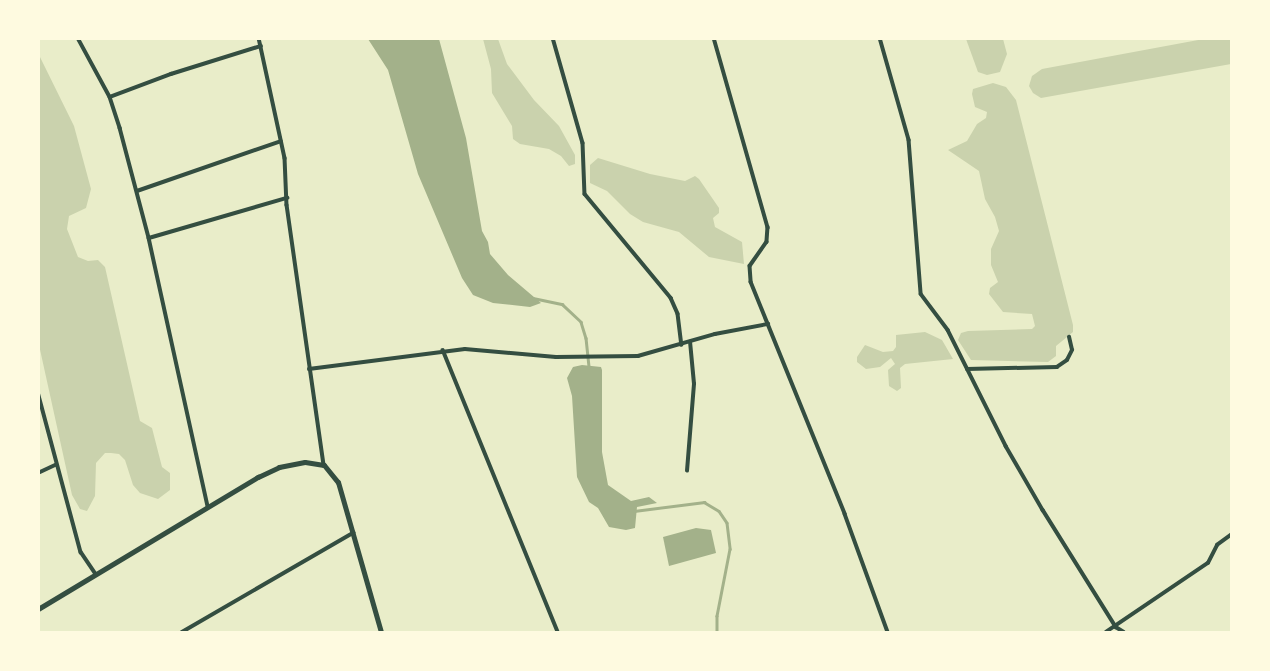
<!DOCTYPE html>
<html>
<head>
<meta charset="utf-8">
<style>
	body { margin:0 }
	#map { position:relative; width:1270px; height:671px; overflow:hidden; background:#e9edc9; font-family:"Libre Baskerville",serif }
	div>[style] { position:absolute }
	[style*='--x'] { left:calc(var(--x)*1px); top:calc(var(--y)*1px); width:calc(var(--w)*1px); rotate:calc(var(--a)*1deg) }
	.green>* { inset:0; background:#cad2ad }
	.water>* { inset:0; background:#a3b18a }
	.stream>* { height:2.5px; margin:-1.25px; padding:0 1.25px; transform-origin:1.25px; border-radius:1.25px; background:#a3b18a }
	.minor>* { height:3.5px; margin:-1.75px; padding:0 1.75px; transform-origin:1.75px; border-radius:1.75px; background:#344e41 }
	.tertiary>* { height:5px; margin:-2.5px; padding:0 2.5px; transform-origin:2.5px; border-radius:2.5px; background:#344e41 }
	span { translate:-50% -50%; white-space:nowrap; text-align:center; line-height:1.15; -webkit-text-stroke:5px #fefae0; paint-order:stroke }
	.frame { position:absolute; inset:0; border:40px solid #fefae0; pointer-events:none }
</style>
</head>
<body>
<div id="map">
	<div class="green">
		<i style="clip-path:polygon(1209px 38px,1231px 39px,1231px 64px,1041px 98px,1033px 93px,1029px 86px,1032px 76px,1042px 69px)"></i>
		<i style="clip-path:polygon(483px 39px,498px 39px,507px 64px,534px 100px,559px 126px,575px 155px,575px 164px,569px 166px,561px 156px,549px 149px,520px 144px,513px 139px,512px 126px,492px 93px,491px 69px)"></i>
		<i style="clip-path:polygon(966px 39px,1003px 39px,1007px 54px,1000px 72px,987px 75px,978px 72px)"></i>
		<i style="clip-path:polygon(39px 55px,74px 126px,91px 189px,86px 208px,69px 216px,67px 229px,78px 257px,88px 261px,98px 260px,105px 267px,140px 421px,152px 428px,162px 467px,170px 473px,170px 490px,158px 499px,140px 493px,133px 485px,125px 460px,119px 454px,111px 453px,105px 453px,96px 463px,95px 496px,87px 511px,80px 509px,72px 495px,39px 345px)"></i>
		<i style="clip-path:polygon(993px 83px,1006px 87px,1016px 100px,1073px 325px,1073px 332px,1056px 346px,1056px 356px,1048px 362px,971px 360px,958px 340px,961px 333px,968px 331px,1032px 329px,1035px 326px,1032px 314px,1003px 312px,989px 294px,990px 288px,998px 282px,991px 265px,991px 249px,999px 231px,995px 217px,985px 199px,979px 171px,948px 150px,967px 141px,977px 124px,986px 118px,987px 112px,975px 107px,972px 94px,973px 89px)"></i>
		<i style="clip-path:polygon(598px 158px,650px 174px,685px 181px,695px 176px,699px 179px,719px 208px,719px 213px,713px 218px,715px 227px,742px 242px,744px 264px,709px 257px,679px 232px,643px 222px,630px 214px,607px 191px,590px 183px,590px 165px)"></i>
		<i style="clip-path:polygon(925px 332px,942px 340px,953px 359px,905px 364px,900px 368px,901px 388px,897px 391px,889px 386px,888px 370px,895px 364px,891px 358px,880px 367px,866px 369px,857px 362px,857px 357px,865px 345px,883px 352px,893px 351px,896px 347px,896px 335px)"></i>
	</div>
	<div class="water">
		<i style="clip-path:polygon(368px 39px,439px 39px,466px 138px,482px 231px,488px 242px,490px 254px,508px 275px,541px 303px,530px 307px,493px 303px,473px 295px,462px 278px,418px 174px,388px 70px)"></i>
		<i style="clip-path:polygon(582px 365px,601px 367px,602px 370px,602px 452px,608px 485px,631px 501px,649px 497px,657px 503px,637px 507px,635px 528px,626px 530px,609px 527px,598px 508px,589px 502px,577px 477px,572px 396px,567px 378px,573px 367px)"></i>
		<i style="clip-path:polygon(696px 528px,711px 530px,716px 553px,669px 566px,663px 537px)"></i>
	</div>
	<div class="stream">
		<i style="--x:533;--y:298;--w:30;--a:12"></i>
		<i style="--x:562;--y:304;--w:26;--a:43"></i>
		<i style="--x:581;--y:322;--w:17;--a:73"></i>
		<i style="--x:586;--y:338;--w:30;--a:84"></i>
		<i style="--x:634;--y:511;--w:71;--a:-7.3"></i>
		<i style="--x:704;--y:502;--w:17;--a:31"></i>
		<i style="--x:719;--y:511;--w:14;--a:56"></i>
		<i style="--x:727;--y:523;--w:26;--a:83"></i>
		<i style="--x:730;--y:549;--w:68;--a:101"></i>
		<i style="--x:717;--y:616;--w:16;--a:90"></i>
	</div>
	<div class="minor">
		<i style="--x:78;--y:38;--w:67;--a:61.5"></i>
		<i style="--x:110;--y:97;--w:33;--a:72"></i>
		<i style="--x:120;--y:128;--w:114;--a:75.2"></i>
		<i style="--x:149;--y:238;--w:275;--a:77.6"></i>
		<i style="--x:259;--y:38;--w:123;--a:77.8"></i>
		<i style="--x:285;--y:158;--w:47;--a:87.6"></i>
		<i style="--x:287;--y:205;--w:263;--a:81.9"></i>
		<i style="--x:553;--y:38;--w:109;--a:74.1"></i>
		<i style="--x:583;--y:143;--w:51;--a:87.8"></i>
		<i style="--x:585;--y:194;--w:135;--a:50.4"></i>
		<i style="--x:671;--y:298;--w:17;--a:66"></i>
		<i style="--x:678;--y:314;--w:31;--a:83"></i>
		<i style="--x:714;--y:38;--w:197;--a:74.1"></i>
		<i style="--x:768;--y:227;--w:15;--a:94"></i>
		<i style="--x:767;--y:242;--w:29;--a:125"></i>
		<i style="--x:750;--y:266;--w:16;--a:86"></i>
		<i style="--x:751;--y:282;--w:250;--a:67.9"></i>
		<i style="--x:845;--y:514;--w:126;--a:70"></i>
		<i style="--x:880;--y:38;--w:106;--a:74.1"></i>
		<i style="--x:909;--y:140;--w:154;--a:85.5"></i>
		<i style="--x:921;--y:294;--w:45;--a:53.1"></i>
		<i style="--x:948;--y:330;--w:130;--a:63.4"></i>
		<i style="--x:1006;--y:446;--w:74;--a:60"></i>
		<i style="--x:1043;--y:510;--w:138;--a:58"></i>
		<i style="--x:1116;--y:627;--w:9;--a:32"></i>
		<i style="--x:110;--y:97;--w:65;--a:-20.7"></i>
		<i style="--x:171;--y:74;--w:94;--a:-17.3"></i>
		<i style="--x:137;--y:191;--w:152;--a:-19.1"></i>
		<i style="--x:149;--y:238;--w:144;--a:-16.2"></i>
		<i style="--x:443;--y:350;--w:305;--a:67.8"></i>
		<i style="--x:309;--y:369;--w:157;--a:-7.3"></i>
		<i style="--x:465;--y:349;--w:91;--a:5"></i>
		<i style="--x:556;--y:357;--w:82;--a:-0.7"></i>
		<i style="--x:638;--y:356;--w:80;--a:-15.9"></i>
		<i style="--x:715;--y:334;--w:54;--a:-10.7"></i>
		<i style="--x:967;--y:369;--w:90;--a:-1.3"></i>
		<i style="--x:1057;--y:367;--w:12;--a:-35"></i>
		<i style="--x:1067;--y:360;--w:11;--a:-63"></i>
		<i style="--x:1072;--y:350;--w:13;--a:-103"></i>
		<i style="--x:38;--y:392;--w:166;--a:75"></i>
		<i style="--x:81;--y:552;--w:27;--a:56"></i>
		<i style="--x:687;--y:471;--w:87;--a:-85.4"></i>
		<i style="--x:694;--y:384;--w:42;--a:-95.4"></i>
		<i style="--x:38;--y:473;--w:19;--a:-25"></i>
		<i style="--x:182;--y:632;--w:198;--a:-30.1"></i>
		<i style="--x:1106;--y:632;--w:123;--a:-34.1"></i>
		<i style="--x:1208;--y:563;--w:20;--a:-63"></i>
		<i style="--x:1217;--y:545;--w:19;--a:-36"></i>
	</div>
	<div class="tertiary">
		<i style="--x:38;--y:609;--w:257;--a:-31"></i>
		<i style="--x:258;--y:477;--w:23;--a:-25"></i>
		<i style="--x:279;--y:467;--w:26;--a:-11"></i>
		<i style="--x:305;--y:462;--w:19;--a:9"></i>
		<i style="--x:324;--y:465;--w:22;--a:51"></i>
		<i style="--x:338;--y:482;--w:156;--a:74"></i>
	</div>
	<div class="frame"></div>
</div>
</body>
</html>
